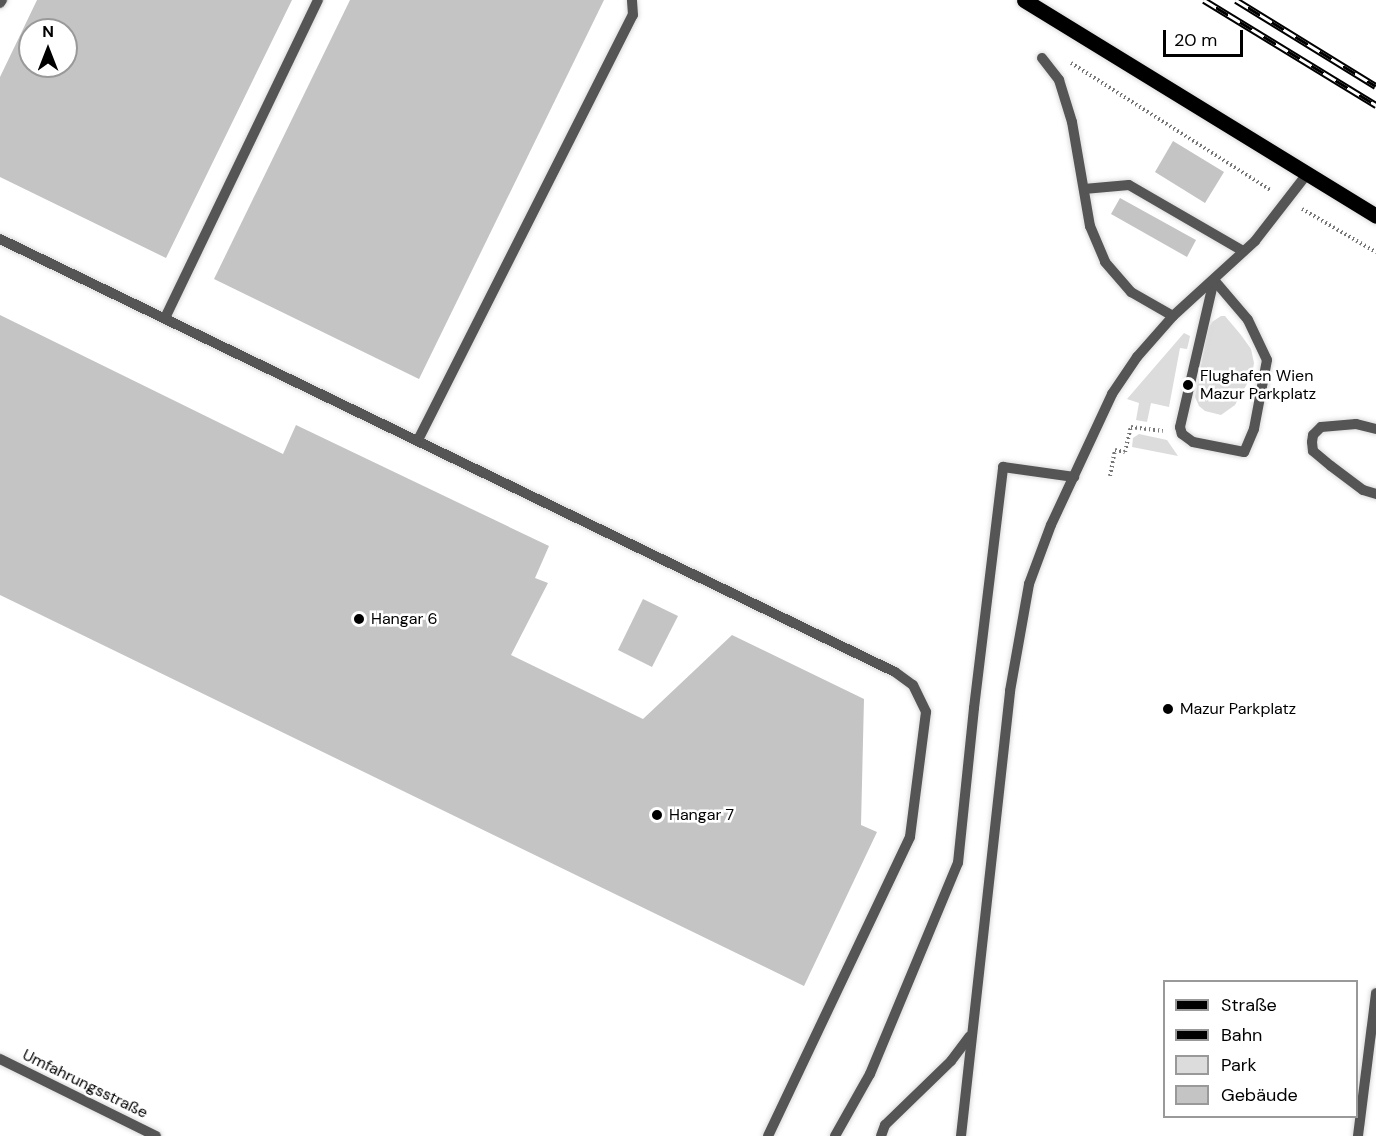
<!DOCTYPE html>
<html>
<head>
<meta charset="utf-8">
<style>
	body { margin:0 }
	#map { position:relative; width:1376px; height:1136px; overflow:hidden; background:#fff; font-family:"DM Sans",sans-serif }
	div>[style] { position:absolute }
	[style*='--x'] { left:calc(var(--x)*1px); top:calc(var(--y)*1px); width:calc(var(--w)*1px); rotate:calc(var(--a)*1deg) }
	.green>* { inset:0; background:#dcdcdc }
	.building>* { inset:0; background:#c4c4c4 }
	.path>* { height:4px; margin-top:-2px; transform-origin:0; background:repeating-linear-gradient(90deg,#777 0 1.5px,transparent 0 4.5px) }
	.roads { filter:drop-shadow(0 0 2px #dbdbdb) drop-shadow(0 0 2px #dbdbdb) }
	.service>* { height:10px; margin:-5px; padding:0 5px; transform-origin:5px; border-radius:5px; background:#555 }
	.primary>* { height:15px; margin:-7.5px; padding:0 7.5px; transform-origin:7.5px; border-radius:7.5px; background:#000 }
	.rail>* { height:7px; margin-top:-3.5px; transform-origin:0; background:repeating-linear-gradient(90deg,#fff 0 14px,#000 0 28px); box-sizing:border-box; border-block:2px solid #000 }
	.dots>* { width:16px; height:16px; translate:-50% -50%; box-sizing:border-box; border:3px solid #fff; border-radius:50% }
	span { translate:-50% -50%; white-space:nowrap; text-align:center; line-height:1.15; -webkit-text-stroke:5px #fff; paint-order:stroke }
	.poi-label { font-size:16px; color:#000 }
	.left { translate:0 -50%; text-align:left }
	.street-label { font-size:16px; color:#000 }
	.legend { position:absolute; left:1163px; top:980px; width:195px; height:138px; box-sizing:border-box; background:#fff; border:2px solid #999; margin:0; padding:8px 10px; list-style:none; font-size:18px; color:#000 }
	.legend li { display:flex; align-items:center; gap:12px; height:30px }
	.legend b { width:30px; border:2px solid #999 }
	.north { position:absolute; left:18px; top:18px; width:60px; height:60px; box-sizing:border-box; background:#fff; border:2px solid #999; border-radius:50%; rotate:0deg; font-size:16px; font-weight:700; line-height:24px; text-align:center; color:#000 }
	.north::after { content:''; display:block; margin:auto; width:21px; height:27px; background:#000; clip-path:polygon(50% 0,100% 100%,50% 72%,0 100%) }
	.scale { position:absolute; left:1163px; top:30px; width:80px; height:27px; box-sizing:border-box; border:3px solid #000; border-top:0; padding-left:8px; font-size:18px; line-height:21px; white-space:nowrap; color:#000; -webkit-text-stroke:4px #fff; paint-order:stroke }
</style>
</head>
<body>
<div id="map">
	<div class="green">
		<i style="clip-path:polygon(1221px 316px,1225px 316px,1241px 335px,1251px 349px,1254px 363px,1252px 375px,1235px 405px,1221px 415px,1205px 411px,1199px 406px,1195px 397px,1208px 329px,1212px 322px)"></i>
		<i style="clip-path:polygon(1184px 333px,1190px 336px,1189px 341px,1187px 349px,1180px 348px,1169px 407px,1151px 403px,1147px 422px,1136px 420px,1139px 403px,1127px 399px)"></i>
		<i style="clip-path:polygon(1139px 434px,1167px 440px,1178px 456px,1132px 447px,1133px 438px)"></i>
	</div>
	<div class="building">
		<i style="clip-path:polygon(evenodd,37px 0,292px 0,166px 258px,0 177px,0 77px,37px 0,30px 30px,66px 30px,66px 66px,30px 66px,30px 30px)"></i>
		<i style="clip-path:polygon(350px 0,604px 0,419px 379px,214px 279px)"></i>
		<i style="clip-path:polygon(1173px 141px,1224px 172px,1205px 203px,1155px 172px)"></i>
		<i style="clip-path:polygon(1120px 198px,1196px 240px,1187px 257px,1111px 214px)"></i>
		<i style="clip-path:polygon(0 315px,283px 454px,296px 425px,549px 546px,535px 578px,548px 583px,511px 655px,643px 719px,732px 635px,864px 699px,861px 825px,877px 832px,804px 986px,0 595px)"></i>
		<i style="clip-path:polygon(643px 599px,678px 616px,652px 667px,618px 650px)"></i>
	</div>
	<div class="path">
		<i style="--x:1071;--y:63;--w:238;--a:32.5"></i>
		<i style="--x:1302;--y:209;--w:86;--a:30.2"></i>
		<i style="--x:1110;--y:476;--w:26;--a:-79"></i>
		<i style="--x:1115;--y:450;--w:10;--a:11"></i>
		<i style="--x:1125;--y:452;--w:26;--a:-77"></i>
		<i style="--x:1131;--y:427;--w:32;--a:7"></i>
	</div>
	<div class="roads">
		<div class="service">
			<i style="--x:0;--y:3;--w:4;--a:-56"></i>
			<i style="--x:1042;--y:58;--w:28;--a:52"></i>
			<i style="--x:1059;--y:80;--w:44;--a:72.8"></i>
			<i style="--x:1072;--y:122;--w:106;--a:80.2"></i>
			<i style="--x:1090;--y:226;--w:39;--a:67"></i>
			<i style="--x:1105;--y:262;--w:40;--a:49"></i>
			<i style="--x:1131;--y:292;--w:48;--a:29.7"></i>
			<i style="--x:1084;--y:189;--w:45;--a:-5.1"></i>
			<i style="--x:1129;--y:185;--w:132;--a:30.1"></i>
			<i style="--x:0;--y:239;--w:994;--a:25.82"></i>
			<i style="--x:895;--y:672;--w:22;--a:36"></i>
			<i style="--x:913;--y:685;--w:30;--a:64"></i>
			<i style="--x:926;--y:712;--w:126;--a:97.3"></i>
			<i style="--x:910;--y:837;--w:331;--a:115.4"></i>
			<i style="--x:1214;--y:280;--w:52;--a:49.6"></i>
			<i style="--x:1248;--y:320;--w:44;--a:64.6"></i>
			<i style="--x:1267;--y:360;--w:70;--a:100.7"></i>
			<i style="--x:1254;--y:429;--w:25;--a:113"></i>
			<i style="--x:1244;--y:452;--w:52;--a:-168.9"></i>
			<i style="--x:1193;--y:442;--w:14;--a:-144"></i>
			<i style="--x:1182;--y:434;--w:7;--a:-106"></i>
			<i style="--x:1180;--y:427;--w:151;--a:-77"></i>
			<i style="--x:165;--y:318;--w:353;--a:-64.3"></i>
			<i style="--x:1376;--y:429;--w:21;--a:-166"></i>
			<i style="--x:1356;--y:424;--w:35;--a:175"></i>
			<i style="--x:1321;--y:427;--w:11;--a:135"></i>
			<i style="--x:1313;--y:435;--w:7;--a:98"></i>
			<i style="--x:1312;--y:442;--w:9;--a:84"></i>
			<i style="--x:1313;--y:451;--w:23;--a:40"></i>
			<i style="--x:1331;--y:466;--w:40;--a:37"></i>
			<i style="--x:1363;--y:490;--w:14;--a:17"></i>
			<i style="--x:418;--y:440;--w:476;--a:-63.2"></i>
			<i style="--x:633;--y:15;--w:15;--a:-94"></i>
			<i style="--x:0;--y:1059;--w:174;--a:26.3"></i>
			<i style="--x:835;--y:1136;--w:71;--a:-60.6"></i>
			<i style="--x:870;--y:1074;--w:229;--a:-67.4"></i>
			<i style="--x:958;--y:863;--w:156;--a:-84.1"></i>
			<i style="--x:974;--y:708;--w:243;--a:-83.1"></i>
			<i style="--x:1003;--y:467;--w:72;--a:8"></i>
			<i style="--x:881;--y:1136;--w:12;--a:-70"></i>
			<i style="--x:885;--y:1125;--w:92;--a:-44.1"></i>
			<i style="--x:951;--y:1061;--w:31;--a:-53"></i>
			<i style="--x:961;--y:1136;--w:448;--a:-83.7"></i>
			<i style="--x:1010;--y:691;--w:109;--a:-79.9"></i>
			<i style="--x:1029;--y:584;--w:63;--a:-69.6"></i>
			<i style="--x:1051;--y:525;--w:145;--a:-65"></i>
			<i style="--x:1112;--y:394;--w:45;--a:-56"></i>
			<i style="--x:1137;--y:357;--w:55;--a:-48.7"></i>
			<i style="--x:1173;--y:316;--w:111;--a:-42.4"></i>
			<i style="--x:1255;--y:241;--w:85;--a:-52.2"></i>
			<i style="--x:1358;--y:1136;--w:144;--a:-82.8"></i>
		</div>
		<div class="primary">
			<i style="--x:1024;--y:0;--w:413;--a:31.5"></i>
		</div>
	</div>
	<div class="rail">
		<i style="--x:1204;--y:0;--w:202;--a:31.4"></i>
		<i style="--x:1236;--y:0;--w:164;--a:31.6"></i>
	</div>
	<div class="dots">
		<i style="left:1188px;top:385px;background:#000"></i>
		<i style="left:359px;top:619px;background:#000"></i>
		<i style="left:1168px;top:709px;background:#000"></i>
		<i style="left:657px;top:815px;background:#000"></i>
	</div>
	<div class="poi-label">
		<span class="left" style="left:1200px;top:385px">Flughafen Wien<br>Mazur Parkplatz</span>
		<span class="left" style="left:371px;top:619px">Hangar 6</span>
		<span class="left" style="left:1180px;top:709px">Mazur Parkplatz</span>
		<span class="left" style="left:669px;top:815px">Hangar 7</span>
	</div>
	<div class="street-label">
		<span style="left:85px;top:1084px;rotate:26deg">Umfahrungsstraße</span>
	</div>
	<ul class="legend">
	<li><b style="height:8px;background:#000"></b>Straße</li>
	<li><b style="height:8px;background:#000"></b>Bahn</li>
	<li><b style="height:16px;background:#dcdcdc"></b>Park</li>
	<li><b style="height:16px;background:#c4c4c4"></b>Gebäude</li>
	</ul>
	<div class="north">N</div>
	<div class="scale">20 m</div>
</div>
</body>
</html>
